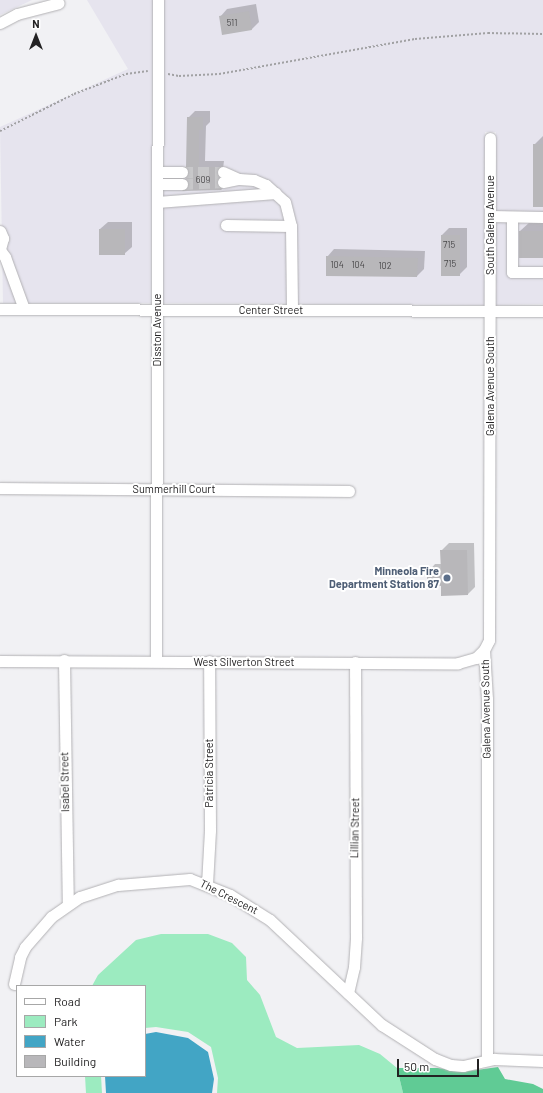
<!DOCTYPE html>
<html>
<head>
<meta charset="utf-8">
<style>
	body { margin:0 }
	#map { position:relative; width:543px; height:1093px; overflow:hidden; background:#f1f1f4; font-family:Barlow,sans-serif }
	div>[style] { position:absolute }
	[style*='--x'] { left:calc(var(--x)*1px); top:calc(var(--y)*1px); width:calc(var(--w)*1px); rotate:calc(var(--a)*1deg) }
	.built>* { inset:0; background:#e6e4ee }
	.green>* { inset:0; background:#9cebc0 }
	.forest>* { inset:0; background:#60cb95 }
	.water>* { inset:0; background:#42a5c5 }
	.shadow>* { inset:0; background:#0003 }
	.building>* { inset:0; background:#b8b7ba }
	.minor-tunnel>* { height:11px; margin-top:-5.5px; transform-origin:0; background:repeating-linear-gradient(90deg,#c8c8ca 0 11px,transparent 0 16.5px) }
	.path>* { height:2px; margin-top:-1px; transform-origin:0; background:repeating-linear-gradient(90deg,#a1a1a3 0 2px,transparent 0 4px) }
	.roads { filter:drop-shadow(0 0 1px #b2b1b4) drop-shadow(0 0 1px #b2b1b4) }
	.minor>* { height:11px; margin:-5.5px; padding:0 5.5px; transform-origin:5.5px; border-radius:5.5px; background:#fff }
	.dots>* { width:11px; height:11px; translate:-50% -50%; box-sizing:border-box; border:2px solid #fff; border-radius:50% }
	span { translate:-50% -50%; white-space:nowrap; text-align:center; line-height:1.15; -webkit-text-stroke:4px #fff; paint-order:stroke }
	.number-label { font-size:9px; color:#484749 }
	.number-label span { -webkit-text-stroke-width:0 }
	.street-label { font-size:11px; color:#232223 }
	.service-label { font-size:11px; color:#4e5e75; font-weight:700 }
	.right { translate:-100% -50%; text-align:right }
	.legend { position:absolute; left:16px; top:985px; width:130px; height:92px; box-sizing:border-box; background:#fff; border:1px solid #a7a7a7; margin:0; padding:5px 7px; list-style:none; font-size:12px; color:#232223 }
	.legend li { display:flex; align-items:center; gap:8px; height:20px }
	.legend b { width:20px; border:1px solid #a7a7a7 }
	.north { position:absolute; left:16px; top:16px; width:40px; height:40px; -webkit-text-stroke:3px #fff; paint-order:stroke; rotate:0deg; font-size:11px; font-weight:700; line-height:16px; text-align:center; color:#232223 }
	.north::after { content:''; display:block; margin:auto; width:14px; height:18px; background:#232223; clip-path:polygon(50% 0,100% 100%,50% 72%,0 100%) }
	.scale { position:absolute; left:397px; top:1059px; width:82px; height:18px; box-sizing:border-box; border:2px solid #232223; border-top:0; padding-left:5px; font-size:12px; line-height:14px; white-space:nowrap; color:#232223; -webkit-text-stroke:3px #fff; paint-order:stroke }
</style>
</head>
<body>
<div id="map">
	<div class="built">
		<i style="clip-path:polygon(0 0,32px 0,0 15px)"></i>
		<i style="clip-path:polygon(87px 0,153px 0,151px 303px,3px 303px,0 127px,128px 69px)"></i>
		<i style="clip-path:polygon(164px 0,543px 0,543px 304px,496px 305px,496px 132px,485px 132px,485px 305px,163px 303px)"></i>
	</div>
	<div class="green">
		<i style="clip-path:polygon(161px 934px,208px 934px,232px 943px,246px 957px,247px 980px,260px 995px,276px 1037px,297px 1048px,359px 1045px,380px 1054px,397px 1068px,403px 1093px,217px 1093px,218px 1078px,211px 1047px,188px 1032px,156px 1027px,145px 1028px,145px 986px,92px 986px,98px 975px,136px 940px)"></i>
		<i style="clip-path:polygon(85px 1076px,101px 1076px,102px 1093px,86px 1093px)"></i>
	</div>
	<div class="forest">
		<i style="clip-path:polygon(498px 1067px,505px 1079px,533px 1084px,543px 1089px,543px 1093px,403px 1093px,397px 1068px,438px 1068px,462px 1072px)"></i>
	</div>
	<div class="water">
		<i style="clip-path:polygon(156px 1032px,188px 1038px,208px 1052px,214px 1079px,212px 1093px,106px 1093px,105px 1076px,145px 1076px,145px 1034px)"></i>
	</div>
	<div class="shadow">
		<i style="clip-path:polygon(256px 4px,259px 22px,252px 29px,223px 34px,220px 17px,227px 9px)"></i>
		<i style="clip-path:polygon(195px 111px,210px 111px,210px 122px,206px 126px,205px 161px,224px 161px,222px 176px,228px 183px,222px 189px,184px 190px,190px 184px,188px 118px)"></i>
		<i style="clip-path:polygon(543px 136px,543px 206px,534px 145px)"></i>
		<i style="clip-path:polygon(108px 222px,132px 222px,132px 247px,124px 254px,100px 229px)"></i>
		<i style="clip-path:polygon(530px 222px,543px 222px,543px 257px,520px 231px)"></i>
		<i style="clip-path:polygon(449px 228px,467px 228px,467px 267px,459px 275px,442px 235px)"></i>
		<i style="clip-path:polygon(334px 249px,425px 251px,424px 269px,417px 276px,327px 257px)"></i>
		<i style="clip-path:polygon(449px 543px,474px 543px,475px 587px,468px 594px,442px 585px,428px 572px,435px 564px,442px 564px,441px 551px)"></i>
	</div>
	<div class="building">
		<i style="clip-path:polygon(249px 11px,252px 30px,222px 35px,219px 16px)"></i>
		<i style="clip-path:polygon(187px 117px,203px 117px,203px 130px,199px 130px,199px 167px,218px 167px,216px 183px,222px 190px,182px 191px,189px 184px,186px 178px,189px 172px,186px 167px)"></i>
		<i style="clip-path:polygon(533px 144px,543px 144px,543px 207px,533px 207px)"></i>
		<i style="clip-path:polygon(99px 229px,125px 229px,125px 255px,99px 255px)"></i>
		<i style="clip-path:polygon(519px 231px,543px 231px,543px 258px,519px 258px)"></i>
		<i style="clip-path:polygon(441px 235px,460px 235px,460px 276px,441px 276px)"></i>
		<i style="clip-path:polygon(326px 256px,418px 258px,417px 277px,326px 276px)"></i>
		<i style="clip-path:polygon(440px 550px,467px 550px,468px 595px,441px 596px,441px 586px,427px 584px,427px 571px,441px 571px)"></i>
	</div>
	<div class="minor-tunnel">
		<i style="--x:182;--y:172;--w:41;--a:0"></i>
		<i style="--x:182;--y:184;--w:41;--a:-2.8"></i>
	</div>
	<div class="path">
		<i style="--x:168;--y:74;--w:11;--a:10"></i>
		<i style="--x:179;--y:76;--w:40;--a:-2.9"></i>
		<i style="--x:219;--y:74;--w:199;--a:-10.1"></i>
		<i style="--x:415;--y:39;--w:73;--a:-4.7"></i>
		<i style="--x:488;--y:33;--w:55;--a:1"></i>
		<i style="--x:0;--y:131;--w:83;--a:-26.6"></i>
		<i style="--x:74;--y:94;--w:56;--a:-21"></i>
		<i style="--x:126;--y:74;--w:22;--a:-8"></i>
	</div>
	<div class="roads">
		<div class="minor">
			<i style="--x:0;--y:23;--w:19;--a:-28"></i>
			<i style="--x:17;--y:14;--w:43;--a:-14.7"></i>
			<i style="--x:158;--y:172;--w:24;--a:0"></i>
			<i style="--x:223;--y:172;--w:17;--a:24"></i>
			<i style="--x:223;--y:182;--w:16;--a:-11"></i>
			<i style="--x:239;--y:179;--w:15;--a:4"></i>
			<i style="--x:254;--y:180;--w:13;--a:23"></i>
			<i style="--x:266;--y:185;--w:25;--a:42"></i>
			<i style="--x:285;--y:202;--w:25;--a:76"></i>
			<i style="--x:291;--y:226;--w:84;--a:89.3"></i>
			<i style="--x:158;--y:184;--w:24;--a:0"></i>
			<i style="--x:157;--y:202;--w:119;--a:-4.3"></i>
			<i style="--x:491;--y:216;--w:52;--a:1.1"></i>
			<i style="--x:512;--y:217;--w:55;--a:90"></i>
			<i style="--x:512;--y:272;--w:31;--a:0"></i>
			<i style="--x:226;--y:225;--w:65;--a:0.9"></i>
			<i style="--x:0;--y:231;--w:8;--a:67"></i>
			<i style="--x:3;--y:238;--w:11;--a:105"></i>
			<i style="--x:0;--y:250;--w:9;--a:54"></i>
			<i style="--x:5;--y:257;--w:55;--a:69.9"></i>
			<i style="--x:0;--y:309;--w:543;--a:0.21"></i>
			<i style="--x:0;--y:488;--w:349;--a:0.5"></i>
			<i style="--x:64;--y:660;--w:244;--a:89.1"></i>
			<i style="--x:0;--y:661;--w:458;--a:0.3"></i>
			<i style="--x:458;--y:663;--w:19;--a:-16"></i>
			<i style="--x:476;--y:658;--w:11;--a:-45"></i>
			<i style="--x:156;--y:661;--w:661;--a:-89.83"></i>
			<i style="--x:207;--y:884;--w:54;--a:-86.8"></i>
			<i style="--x:210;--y:830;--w:169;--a:-90.3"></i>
			<i style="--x:14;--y:984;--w:28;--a:-77"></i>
			<i style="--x:20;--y:957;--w:11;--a:-63"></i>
			<i style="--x:25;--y:947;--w:40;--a:-49"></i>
			<i style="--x:51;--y:917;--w:35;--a:-35"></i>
			<i style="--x:80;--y:897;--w:40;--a:-18"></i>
			<i style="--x:118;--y:885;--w:72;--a:-4.8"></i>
			<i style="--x:190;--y:879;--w:43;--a:21.8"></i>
			<i style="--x:230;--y:895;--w:47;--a:32"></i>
			<i style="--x:270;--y:920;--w:154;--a:43.2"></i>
			<i style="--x:382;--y:1025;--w:63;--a:32.7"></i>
			<i style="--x:435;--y:1059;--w:17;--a:21"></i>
			<i style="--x:451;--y:1065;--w:12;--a:5"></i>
			<i style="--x:463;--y:1066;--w:32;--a:-13"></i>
			<i style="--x:494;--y:1059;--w:49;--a:2.3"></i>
			<i style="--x:348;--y:993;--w:27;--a:-77"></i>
			<i style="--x:354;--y:967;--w:30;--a:-86"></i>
			<i style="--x:356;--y:937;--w:275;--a:-90.2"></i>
			<i style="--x:487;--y:1060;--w:361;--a:-90"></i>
			<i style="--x:487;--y:699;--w:49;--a:-93.5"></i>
			<i style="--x:484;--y:650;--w:11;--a:-63"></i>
			<i style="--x:489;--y:640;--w:502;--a:-89.89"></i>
		</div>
	</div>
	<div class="dots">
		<i style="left:447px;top:578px;background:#5c6f8a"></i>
	</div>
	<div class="number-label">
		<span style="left:232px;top:23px">511</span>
		<span style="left:203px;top:180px">609</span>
		<span style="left:449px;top:245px">715</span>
		<span style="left:450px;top:264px">715</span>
		<span style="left:337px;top:265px">104</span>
		<span style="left:358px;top:265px">104</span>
		<span style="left:385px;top:266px">102</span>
	</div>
	<div class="street-label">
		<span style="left:490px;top:225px;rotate:-90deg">South Galena Avenue</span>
		<span style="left:271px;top:310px">Center Street</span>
		<span style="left:157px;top:330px;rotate:-90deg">Disston Avenue</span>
		<span style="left:490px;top:386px;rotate:-90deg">Galena Avenue South</span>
		<span style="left:174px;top:489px">Summerhill Court</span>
		<span style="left:244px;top:662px">West Silverton Street</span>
		<span style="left:486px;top:709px;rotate:-91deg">Galena Avenue South</span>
		<span style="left:209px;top:773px;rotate:-90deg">Patricia Street</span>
		<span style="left:65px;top:782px;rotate:-91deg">Isabel Street</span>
		<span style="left:355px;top:828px;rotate:-89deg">Lillian Street</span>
		<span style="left:229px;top:897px;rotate:27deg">The Crescent</span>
	</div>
	<div class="service-label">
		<span class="right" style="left:439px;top:578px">Minneola Fire<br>Department Station 87</span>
	</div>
	<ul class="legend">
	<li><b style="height:5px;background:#fff"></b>Road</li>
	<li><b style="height:11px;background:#9cebc0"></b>Park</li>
	<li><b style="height:11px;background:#42a5c5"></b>Water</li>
	<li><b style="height:11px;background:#b8b7ba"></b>Building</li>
	</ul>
	<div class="north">N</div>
	<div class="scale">50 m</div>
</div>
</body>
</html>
